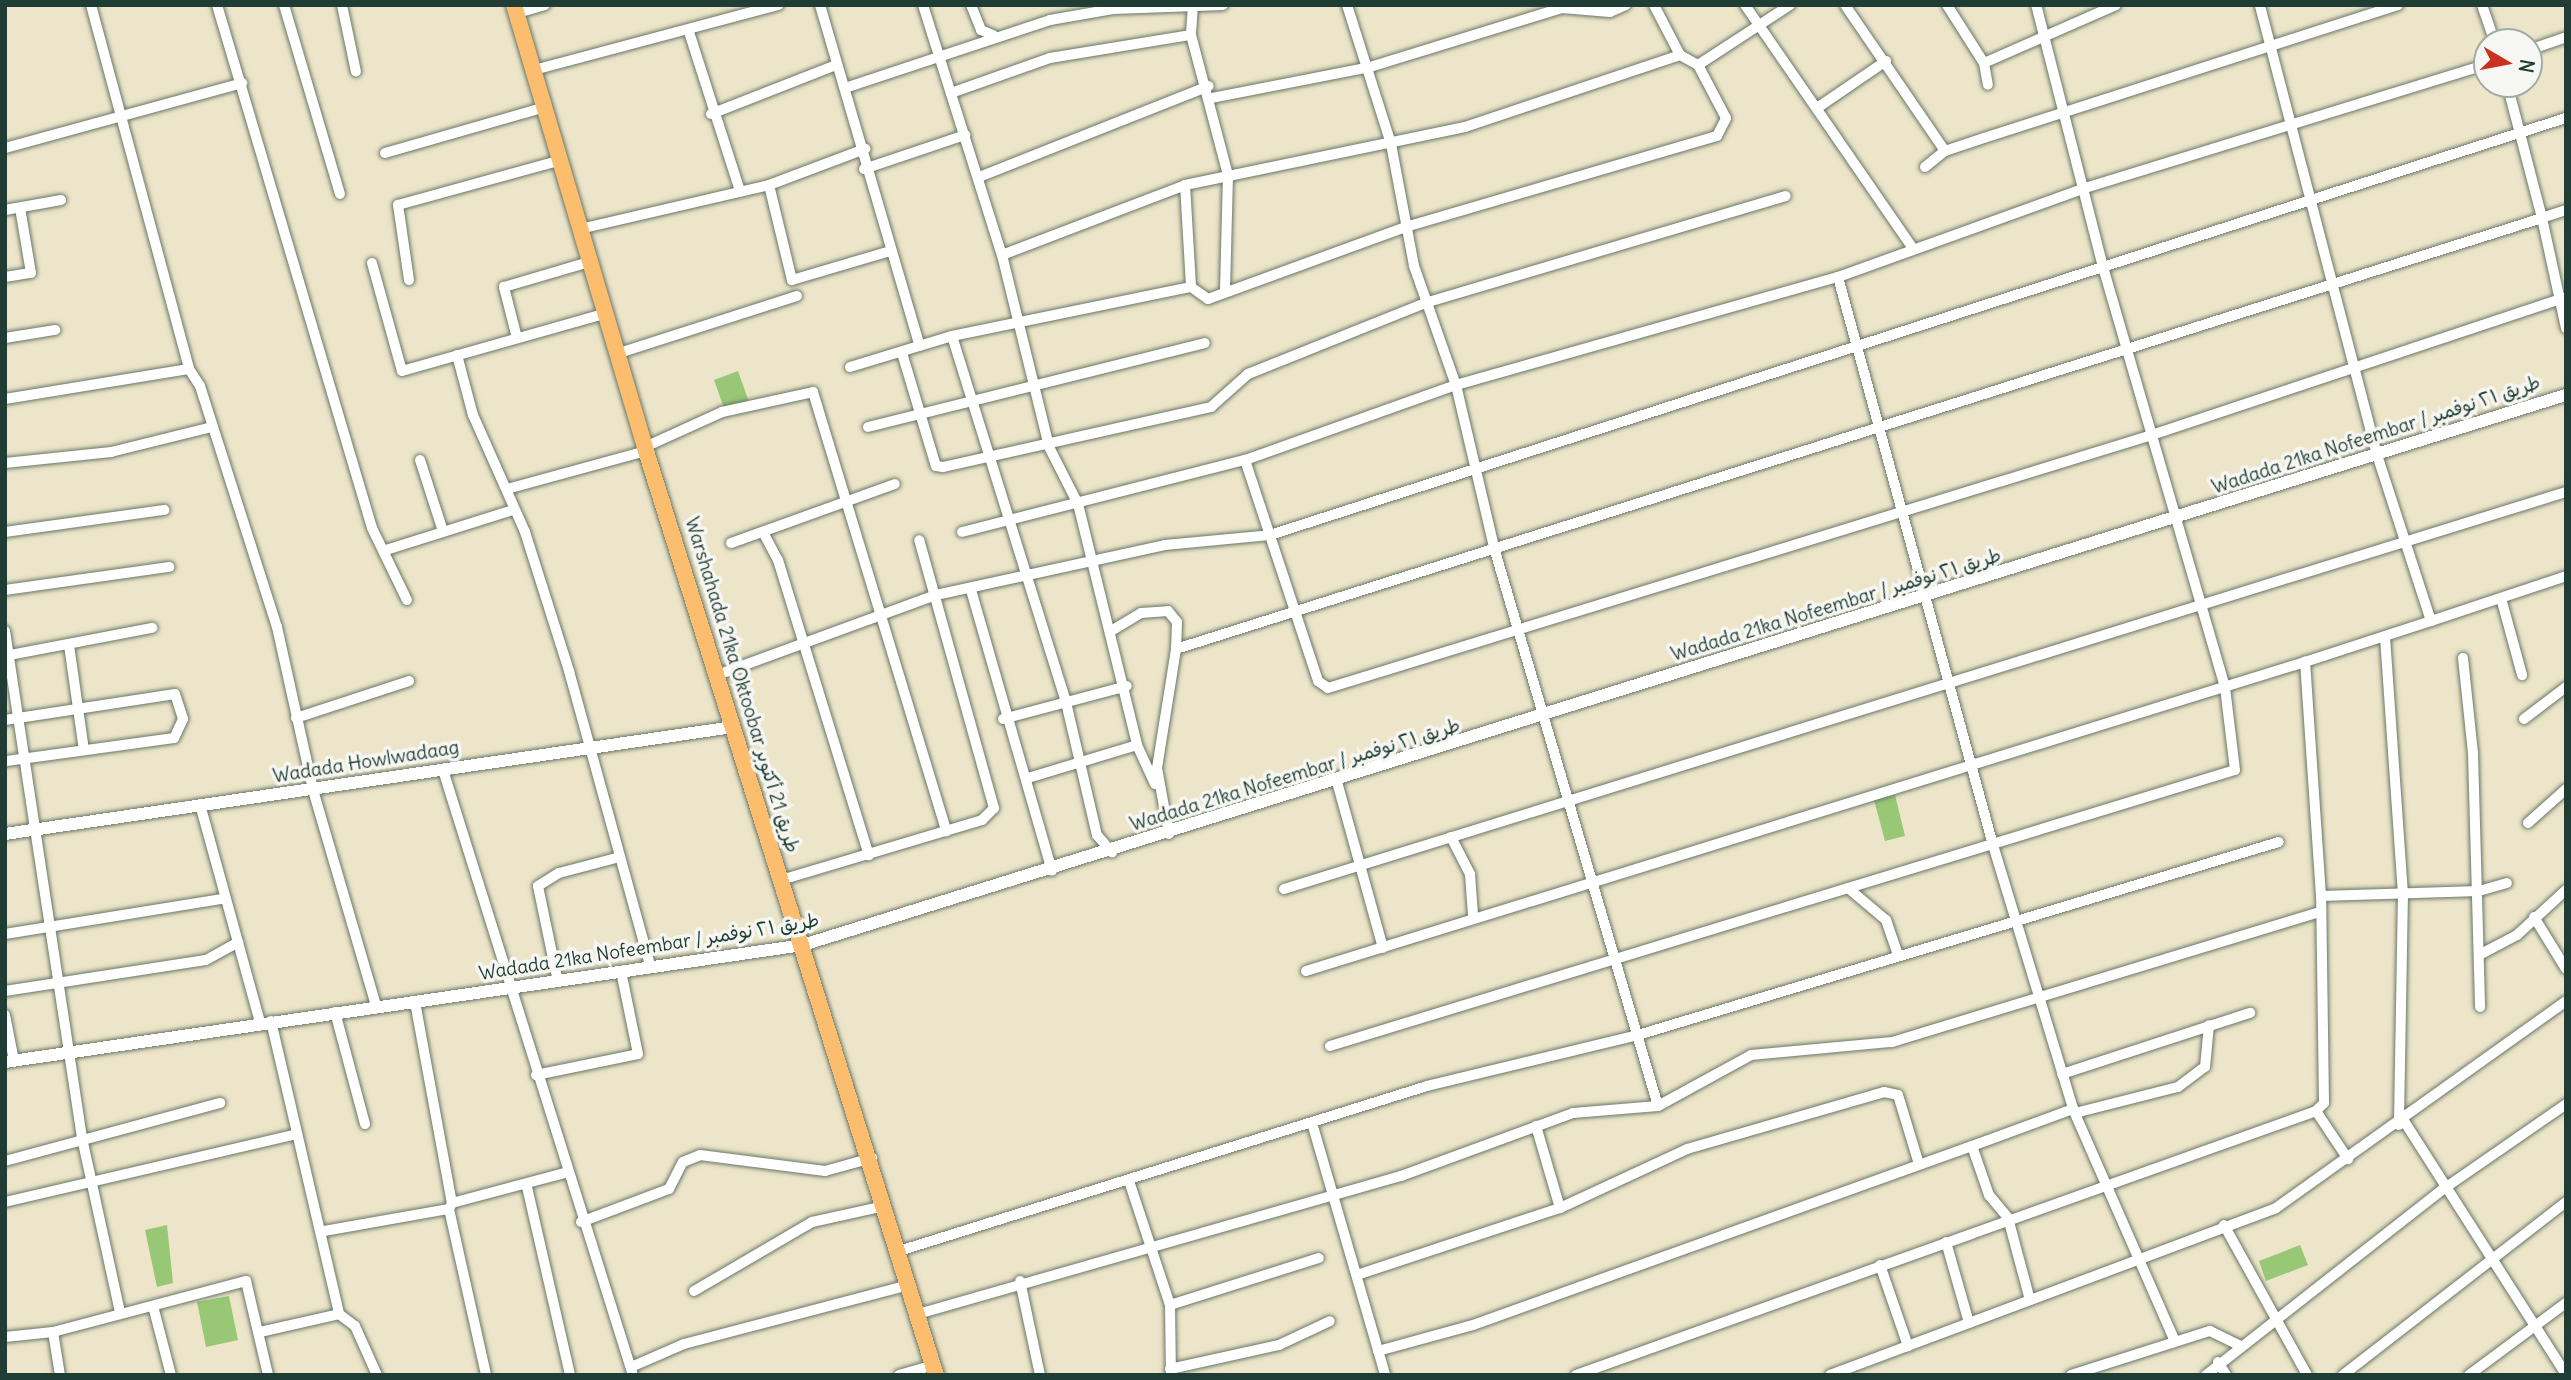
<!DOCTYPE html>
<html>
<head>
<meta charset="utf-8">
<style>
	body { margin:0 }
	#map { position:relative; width:2571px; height:1380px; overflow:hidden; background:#ede5c9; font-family:Delius,"Playpen Sans Arabic",sans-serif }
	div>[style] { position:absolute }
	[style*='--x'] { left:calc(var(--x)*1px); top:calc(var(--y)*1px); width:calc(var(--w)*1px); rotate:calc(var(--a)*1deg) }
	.green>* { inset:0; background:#98c775 }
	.roads { filter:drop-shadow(0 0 2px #677868) drop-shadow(0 0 2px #677868) }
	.minor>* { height:10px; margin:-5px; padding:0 5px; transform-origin:5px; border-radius:5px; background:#fff }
	.tertiary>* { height:12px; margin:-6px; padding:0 6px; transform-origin:6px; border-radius:6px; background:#fff }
	.primary>* { height:16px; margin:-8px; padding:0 8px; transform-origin:8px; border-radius:8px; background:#fcbd6f }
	span { translate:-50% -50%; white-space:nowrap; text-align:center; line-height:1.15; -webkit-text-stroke:7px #f6f6f2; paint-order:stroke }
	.street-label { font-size:19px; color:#1f3d34 }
	.frame { position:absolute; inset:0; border:7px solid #1f3d34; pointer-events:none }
	.north { position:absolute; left:2473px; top:28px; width:70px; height:70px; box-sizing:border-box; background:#f6f6f2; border:2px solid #a0aca6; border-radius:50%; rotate:100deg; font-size:19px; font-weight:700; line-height:28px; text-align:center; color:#1f3d34 }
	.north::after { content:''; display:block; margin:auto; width:24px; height:32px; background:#c8321e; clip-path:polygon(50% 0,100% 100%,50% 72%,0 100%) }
</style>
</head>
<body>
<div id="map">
	<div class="green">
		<i style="clip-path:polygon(738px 371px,749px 402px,725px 411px,714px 380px)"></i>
		<i style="clip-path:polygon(1895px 795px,1905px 836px,1885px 841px,1874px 800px)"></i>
		<i style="clip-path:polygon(167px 1225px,173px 1283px,157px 1287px,145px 1230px)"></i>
		<i style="clip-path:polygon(2300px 1245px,2308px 1265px,2266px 1281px,2259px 1261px)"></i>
		<i style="clip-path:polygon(229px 1296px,238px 1340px,206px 1347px,197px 1302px)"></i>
	</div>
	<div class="roads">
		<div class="minor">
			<i style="--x:91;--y:5;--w:377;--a:74.9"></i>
			<i style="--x:189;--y:369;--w:20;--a:57"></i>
			<i style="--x:200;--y:386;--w:253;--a:72.3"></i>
			<i style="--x:277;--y:627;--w:167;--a:77.5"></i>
			<i style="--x:313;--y:790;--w:224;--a:73.7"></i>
			<i style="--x:217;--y:5;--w:545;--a:73.49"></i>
			<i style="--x:372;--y:528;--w:80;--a:64.1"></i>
			<i style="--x:284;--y:5;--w:197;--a:73.5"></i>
			<i style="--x:342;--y:5;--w:68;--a:78.2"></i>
			<i style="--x:820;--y:5;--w:355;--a:73.7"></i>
			<i style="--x:923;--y:5;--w:262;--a:72.5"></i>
			<i style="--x:1002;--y:255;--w:198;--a:76.2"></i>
			<i style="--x:1049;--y:447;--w:64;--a:63"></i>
			<i style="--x:1078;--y:504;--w:248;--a:76.2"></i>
			<i style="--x:1137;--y:745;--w:43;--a:65.2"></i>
			<i style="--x:971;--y:5;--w:27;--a:68"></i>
			<i style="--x:981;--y:30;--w:13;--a:23"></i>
			<i style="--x:1193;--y:5;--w:30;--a:94"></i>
			<i style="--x:1191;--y:35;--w:145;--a:75.2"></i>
			<i style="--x:1228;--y:175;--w:114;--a:91.5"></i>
			<i style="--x:1347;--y:5;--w:146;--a:72.4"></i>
			<i style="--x:1391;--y:144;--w:124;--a:79.3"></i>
			<i style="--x:1414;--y:266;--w:126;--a:70.6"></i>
			<i style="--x:1456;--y:385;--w:171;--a:76.8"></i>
			<i style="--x:1495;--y:551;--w:578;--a:73.63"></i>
			<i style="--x:1745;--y:5;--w:294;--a:55.4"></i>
			<i style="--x:1845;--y:5;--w:177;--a:55.6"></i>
			<i style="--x:1947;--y:5;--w:69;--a:57.5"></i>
			<i style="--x:1984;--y:63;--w:22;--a:80"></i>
			<i style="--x:2482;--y:5;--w:39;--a:71"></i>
			<i style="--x:517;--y:13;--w:29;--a:-16"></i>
			<i style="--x:689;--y:32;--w:164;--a:72.2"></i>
			<i style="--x:2529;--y:50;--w:39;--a:-19"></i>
			<i style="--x:1984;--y:63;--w:144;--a:-23.7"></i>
			<i style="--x:1698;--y:65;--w:110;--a:-33.1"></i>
			<i style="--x:534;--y:70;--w:253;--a:-14.9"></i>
			<i style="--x:848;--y:87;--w:213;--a:-18.3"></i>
			<i style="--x:1050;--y:20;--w:64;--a:-9.9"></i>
			<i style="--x:1113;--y:9;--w:110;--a:-2.1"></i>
			<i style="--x:951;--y:93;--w:105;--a:-19.5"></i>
			<i style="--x:1050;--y:58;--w:143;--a:-9.3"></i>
			<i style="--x:1212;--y:98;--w:161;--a:-11.1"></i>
			<i style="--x:1370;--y:67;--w:201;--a:-17.1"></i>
			<i style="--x:1562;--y:8;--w:48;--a:4.8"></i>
			<i style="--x:1610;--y:12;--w:17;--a:-24"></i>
			<i style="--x:1820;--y:106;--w:80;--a:-34.3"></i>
			<i style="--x:711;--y:114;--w:134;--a:-21.4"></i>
			<i style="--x:5;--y:148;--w:246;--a:-15.3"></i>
			<i style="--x:385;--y:153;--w:166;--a:-16"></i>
			<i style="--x:1925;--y:167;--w:26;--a:-39"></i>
			<i style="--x:1945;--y:151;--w:41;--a:-18.4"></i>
			<i style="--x:1984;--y:138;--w:435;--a:-17.8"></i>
			<i style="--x:864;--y:169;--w:107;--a:-18.6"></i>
			<i style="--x:979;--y:177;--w:247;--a:-21.6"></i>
			<i style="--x:769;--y:185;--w:98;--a:76.4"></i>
			<i style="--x:792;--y:280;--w:99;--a:-16.4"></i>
			<i style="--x:1185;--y:185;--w:102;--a:86.6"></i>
			<i style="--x:1191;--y:287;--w:21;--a:35"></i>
			<i style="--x:1208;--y:299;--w:214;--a:-20"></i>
			<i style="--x:1409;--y:226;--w:321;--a:-16.3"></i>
			<i style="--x:1717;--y:136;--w:20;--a:-63"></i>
			<i style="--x:1726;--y:118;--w:60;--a:-117.8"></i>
			<i style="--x:1698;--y:65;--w:21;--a:-151"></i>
			<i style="--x:1680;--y:55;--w:56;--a:-117.5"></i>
			<i style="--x:5;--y:210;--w:57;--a:-10.1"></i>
			<i style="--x:2566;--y:210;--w:25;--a:162"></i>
			<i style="--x:2542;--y:218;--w:113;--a:77.7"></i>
			<i style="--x:580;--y:229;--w:194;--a:-13.1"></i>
			<i style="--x:769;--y:185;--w:103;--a:-20.6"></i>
			<i style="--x:1002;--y:255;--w:196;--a:-20.9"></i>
			<i style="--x:1185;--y:185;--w:286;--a:-11.7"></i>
			<i style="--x:1465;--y:127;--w:227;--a:-18.5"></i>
			<i style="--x:372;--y:263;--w:112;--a:74.5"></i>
			<i style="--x:402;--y:371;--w:210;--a:-15.8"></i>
			<i style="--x:5;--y:277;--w:26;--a:-9"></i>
			<i style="--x:31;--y:273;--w:66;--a:-99.6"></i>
			<i style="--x:1838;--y:277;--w:589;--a:74.74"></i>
			<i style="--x:1993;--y:845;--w:276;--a:73.1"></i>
			<i style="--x:2073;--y:1109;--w:251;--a:66.3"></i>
			<i style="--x:409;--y:280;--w:76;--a:-98.3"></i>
			<i style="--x:398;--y:205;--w:169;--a:-15.4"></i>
			<i style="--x:952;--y:336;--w:379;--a:72.7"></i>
			<i style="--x:1065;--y:698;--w:141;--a:76.9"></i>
			<i style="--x:1097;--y:835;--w:23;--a:49"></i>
			<i style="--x:5;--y:338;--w:51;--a:-9.1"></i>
			<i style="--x:517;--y:338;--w:53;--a:-104.3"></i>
			<i style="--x:504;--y:287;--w:89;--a:-16.4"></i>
			<i style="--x:902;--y:353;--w:118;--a:73.3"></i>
			<i style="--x:936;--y:466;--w:7;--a:8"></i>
			<i style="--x:943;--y:467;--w:275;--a:-12.6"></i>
			<i style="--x:1211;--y:407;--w:50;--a:-41.7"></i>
			<i style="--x:1248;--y:374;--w:194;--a:-21.8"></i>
			<i style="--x:1428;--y:302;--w:373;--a:-16.5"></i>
			<i style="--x:616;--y:354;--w:190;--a:-17.8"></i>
			<i style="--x:457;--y:355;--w:62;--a:75.1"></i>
			<i style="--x:473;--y:415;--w:128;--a:66"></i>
			<i style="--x:525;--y:532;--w:146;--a:72.4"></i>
			<i style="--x:569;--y:671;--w:306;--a:74.6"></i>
			<i style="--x:850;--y:367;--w:107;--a:-16.9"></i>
			<i style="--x:952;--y:336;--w:244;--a:-11.6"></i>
			<i style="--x:5;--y:399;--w:186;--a:-9.3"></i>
			<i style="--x:868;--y:427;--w:347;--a:-14"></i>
			<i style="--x:645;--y:447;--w:85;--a:-24.4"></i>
			<i style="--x:722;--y:412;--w:93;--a:-12.4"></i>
			<i style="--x:813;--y:392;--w:459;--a:73.1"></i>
			<i style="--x:420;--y:460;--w:75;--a:72.1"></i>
			<i style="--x:1245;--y:460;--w:233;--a:71.7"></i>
			<i style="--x:1318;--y:681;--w:12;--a:35"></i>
			<i style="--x:1328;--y:688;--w:862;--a:-17.07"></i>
			<i style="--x:2152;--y:435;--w:436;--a:-18.4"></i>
			<i style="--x:5;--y:463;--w:107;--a:-5.9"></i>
			<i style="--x:111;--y:452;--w:104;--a:-13.9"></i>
			<i style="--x:507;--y:489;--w:144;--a:-15.3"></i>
			<i style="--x:5;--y:532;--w:161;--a:-7.9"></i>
			<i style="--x:962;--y:532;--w:292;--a:-14.3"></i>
			<i style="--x:1245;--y:460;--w:224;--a:-19.6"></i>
			<i style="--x:1456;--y:385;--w:397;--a:-15.8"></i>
			<i style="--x:1838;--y:277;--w:263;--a:-19.8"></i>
			<i style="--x:2085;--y:188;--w:421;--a:-17.1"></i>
			<i style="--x:764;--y:534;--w:30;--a:62"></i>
			<i style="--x:778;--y:560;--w:309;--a:72.9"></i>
			<i style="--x:731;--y:543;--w:174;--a:-19.8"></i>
			<i style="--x:386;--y:550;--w:133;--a:-17.5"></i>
			<i style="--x:5;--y:590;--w:166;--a:-8"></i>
			<i style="--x:971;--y:590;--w:292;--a:73.9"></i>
			<i style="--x:2501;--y:598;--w:80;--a:74.7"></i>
			<i style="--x:2431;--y:621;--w:142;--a:-18.4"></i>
			<i style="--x:5;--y:631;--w:513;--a:81.36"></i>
			<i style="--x:82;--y:1138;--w:178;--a:77.7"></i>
			<i style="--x:1111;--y:631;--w:35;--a:-31"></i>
			<i style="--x:1141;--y:613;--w:27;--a:-4"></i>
			<i style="--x:1168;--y:611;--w:14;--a:51"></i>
			<i style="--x:1177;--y:622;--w:27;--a:92"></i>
			<i style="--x:2385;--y:637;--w:256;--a:86"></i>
			<i style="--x:2403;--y:892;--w:233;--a:91"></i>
			<i style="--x:69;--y:645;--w:106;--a:81.9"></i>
			<i style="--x:5;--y:656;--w:150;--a:-10.8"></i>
			<i style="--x:2463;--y:658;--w:96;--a:84"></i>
			<i style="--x:2473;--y:753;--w:254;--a:88.4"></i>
			<i style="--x:717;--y:675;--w:233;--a:-20.1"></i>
			<i style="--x:936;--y:595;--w:234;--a:-12.3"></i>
			<i style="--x:1165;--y:545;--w:105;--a:-5.4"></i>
			<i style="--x:1270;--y:535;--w:1361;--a:-17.84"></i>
			<i style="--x:296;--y:718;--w:119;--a:-18.1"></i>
			<i style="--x:1003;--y:719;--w:128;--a:-14.9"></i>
			<i style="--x:2524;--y:719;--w:53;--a:-37.3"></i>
			<i style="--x:5;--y:720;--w:172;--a:-8.7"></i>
			<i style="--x:175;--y:694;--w:26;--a:72"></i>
			<i style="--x:183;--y:719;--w:21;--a:115"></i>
			<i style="--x:174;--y:738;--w:171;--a:172.2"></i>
			<i style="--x:443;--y:770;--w:634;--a:72.57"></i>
			<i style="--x:1028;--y:778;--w:114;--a:-16.8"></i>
			<i style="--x:1337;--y:782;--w:172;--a:74.5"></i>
			<i style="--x:201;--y:808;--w:222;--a:74.6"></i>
			<i style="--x:2528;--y:823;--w:51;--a:-41.8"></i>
			<i style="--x:1169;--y:834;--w:67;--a:-100.3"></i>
			<i style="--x:1157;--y:768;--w:121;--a:-80.9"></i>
			<i style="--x:1176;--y:649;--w:1432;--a:-17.51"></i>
			<i style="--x:2542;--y:218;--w:138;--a:-104.6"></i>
			<i style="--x:1451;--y:837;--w:42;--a:62.8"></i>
			<i style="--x:1470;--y:874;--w:41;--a:85.8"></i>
			<i style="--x:781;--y:880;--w:210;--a:-16.6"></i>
			<i style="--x:982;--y:820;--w:17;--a:-45"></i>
			<i style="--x:994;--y:808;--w:278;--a:-105.6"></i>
			<i style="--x:1848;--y:888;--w:50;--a:40.1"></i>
			<i style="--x:1886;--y:920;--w:36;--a:71"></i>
			<i style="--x:1284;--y:889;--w:1342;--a:-17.21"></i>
			<i style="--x:2321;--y:896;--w:158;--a:-1.8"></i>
			<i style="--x:2479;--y:891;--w:29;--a:-16"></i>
			<i style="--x:2534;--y:917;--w:61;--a:58.4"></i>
			<i style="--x:5;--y:934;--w:220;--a:-9.2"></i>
			<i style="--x:2481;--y:954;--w:41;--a:-27.8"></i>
			<i style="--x:2517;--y:935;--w:67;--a:-42.6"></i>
			<i style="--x:1306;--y:971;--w:1046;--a:-17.19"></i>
			<i style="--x:558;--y:982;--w:98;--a:-101.8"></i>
			<i style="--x:538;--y:886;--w:25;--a:-32"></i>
			<i style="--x:559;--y:873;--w:63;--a:-14.7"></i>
			<i style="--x:5;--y:991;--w:203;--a:-8.8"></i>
			<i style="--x:206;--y:960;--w:37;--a:-29"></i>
			<i style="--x:415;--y:1002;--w:204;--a:79.6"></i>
			<i style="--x:335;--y:1012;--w:116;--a:75"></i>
			<i style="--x:5;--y:1015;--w:47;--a:78.9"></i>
			<i style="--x:271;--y:1021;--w:301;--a:76.9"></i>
			<i style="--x:339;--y:1314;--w:20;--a:37"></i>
			<i style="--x:355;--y:1326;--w:54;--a:65.8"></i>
			<i style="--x:1330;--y:1046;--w:946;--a:-16.96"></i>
			<i style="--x:2235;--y:770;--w:84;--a:-96.9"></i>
			<i style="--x:2225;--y:687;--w:433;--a:-106.2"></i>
			<i style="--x:2104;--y:271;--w:275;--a:-104.3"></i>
			<i style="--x:2062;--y:1074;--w:198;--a:-18"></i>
			<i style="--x:536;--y:1075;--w:104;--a:-11.6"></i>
			<i style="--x:638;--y:1054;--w:85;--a:-101.6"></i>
			<i style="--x:2316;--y:1111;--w:58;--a:56.3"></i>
			<i style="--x:2075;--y:1113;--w:106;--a:-14.2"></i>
			<i style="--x:2178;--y:1087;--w:34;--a:-37"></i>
			<i style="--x:2205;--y:1067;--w:42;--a:-84.6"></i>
			<i style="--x:2404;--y:1121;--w:300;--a:57.4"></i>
			<i style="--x:1312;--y:1123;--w:262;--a:73.8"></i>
			<i style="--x:1536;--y:1126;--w:85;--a:73.7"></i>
			<i style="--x:1972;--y:1146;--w:108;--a:-20.1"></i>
			<i style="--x:5;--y:1161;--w:223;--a:-15.1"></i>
			<i style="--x:1129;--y:1181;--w:131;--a:71.7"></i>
			<i style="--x:1170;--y:1305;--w:70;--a:89.2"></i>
			<i style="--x:527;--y:1187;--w:193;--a:77.1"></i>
			<i style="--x:5;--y:1202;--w:300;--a:-13.1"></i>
			<i style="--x:449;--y:1209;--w:170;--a:77.4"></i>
			<i style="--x:581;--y:1222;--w:94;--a:-20.6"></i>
			<i style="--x:669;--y:1189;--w:30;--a:-63"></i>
			<i style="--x:683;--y:1162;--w:18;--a:-22"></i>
			<i style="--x:700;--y:1155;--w:126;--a:7.3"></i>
			<i style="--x:825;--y:1171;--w:49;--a:-15.5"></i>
			<i style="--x:2224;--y:1225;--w:171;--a:61"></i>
			<i style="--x:324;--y:1231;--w:127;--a:-10"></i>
			<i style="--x:449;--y:1209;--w:7;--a:-63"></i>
			<i style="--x:452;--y:1203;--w:117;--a:-14.9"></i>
			<i style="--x:1946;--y:1242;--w:84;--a:74.1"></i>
			<i style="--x:899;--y:1251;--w:553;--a:-17.35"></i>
			<i style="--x:1427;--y:1086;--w:217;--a:-13.6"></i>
			<i style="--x:1638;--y:1035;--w:669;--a:-16.76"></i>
			<i style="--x:1880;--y:1265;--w:86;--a:70.9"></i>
			<i style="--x:1357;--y:1275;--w:214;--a:-18.3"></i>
			<i style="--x:1560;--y:1208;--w:140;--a:-24.9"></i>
			<i style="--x:1687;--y:1149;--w:205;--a:-16.1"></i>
			<i style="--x:1884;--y:1092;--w:14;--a:12"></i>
			<i style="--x:1898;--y:1095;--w:72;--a:73.1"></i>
			<i style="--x:1020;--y:1281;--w:96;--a:78"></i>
			<i style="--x:694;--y:1291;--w:137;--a:-30.3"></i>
			<i style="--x:812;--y:1222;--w:75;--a:-12.4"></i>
			<i style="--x:1170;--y:1305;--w:156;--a:-17.5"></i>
			<i style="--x:153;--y:1306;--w:71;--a:75.4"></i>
			<i style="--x:918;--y:1314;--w:502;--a:-15.95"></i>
			<i style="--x:1401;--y:1176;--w:183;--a:-20.1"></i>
			<i style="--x:1573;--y:1113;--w:85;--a:-4.7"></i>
			<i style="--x:1658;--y:1106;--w:106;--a:-28.7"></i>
			<i style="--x:1751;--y:1055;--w:142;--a:-5.3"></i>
			<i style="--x:1892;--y:1042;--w:448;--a:-16.9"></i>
			<i style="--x:53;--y:1332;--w:44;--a:80.8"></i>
			<i style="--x:260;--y:1332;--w:81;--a:-12.8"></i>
			<i style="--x:5;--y:1337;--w:48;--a:-5.9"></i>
			<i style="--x:53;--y:1332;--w:200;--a:-14.8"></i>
			<i style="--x:246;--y:1281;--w:97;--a:76.8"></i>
			<i style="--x:1378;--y:1351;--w:98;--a:-15.3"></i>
			<i style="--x:1473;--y:1325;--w:530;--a:-19.73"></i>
			<i style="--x:1972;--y:1146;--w:52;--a:70.9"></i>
			<i style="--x:1989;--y:1195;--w:30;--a:50"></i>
			<i style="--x:2008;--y:1218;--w:85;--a:75"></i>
			<i style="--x:2218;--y:1362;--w:15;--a:58"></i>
			<i style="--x:631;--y:1367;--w:58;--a:-23.5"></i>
			<i style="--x:684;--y:1344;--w:233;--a:-14.7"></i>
			<i style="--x:1170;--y:1369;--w:112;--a:-12.4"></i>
			<i style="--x:1279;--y:1345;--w:56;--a:-25.2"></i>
			<i style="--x:899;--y:1375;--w:35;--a:-16"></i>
			<i style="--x:1576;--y:1375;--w:786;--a:-19.63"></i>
			<i style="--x:2316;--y:1111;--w:11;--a:-45"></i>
			<i style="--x:2324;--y:1103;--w:207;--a:-90.8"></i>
			<i style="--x:2321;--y:896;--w:235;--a:-93.9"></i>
			<i style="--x:2305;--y:662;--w:133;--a:-18"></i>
			<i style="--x:2431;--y:621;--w:175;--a:-108"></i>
			<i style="--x:2377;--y:455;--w:465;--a:-104.6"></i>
			<i style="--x:1830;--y:1375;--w:476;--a:-20.5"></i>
			<i style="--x:2276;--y:1208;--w:356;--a:-35.5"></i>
			<i style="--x:2071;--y:1375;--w:146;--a:-17.6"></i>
			<i style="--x:2210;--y:1331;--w:34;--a:26"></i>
			<i style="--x:2206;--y:1375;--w:300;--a:-38.1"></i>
			<i style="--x:2442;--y:1190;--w:151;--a:-34.7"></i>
			<i style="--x:2343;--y:1375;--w:282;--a:-37.8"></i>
			<i style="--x:2469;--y:1375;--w:121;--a:-36.6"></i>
		</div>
		<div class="tertiary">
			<i style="--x:5;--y:834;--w:736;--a:-8.36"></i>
			<i style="--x:5;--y:1062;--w:807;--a:-8.34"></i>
			<i style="--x:803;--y:945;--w:1847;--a:-17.33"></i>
		</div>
		<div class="primary">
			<i style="--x:514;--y:5;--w:465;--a:73.5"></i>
			<i style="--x:646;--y:451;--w:968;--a:72.58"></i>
		</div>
	</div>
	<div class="street-label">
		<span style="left:2376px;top:435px;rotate:-18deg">Wadada 21ka Nofeembar / طريق ٢١ نوفمبر</span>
		<span style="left:1836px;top:605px;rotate:-17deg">Wadada 21ka Nofeembar / طريق ٢١ نوفمبر</span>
		<span style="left:742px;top:685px;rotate:73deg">Warshahada 21ka Oktoobar طريق 21 أكتوبر</span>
		<span style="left:366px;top:762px;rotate:-9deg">Wadada Howlwadaag</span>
		<span style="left:1295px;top:775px;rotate:-17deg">Wadada 21ka Nofeembar / طريق ٢١ نوفمبر</span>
		<span style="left:649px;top:947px;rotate:-9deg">Wadada 21ka Nofeembar / طريق ٢١ نوفمبر</span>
	</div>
	<div class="frame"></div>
	<div class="north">N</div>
</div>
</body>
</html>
